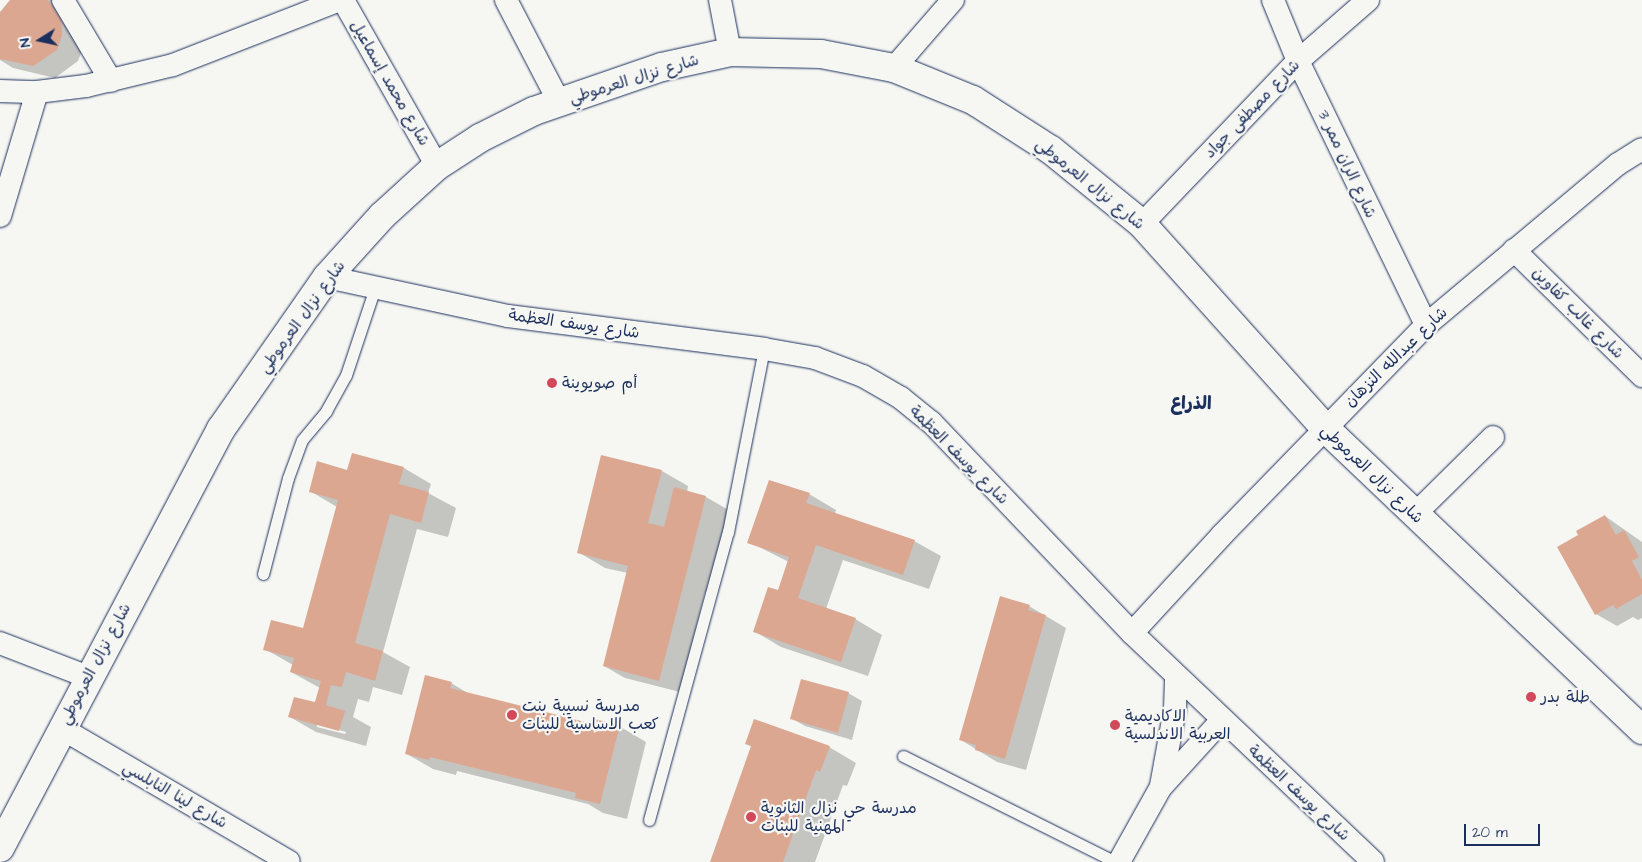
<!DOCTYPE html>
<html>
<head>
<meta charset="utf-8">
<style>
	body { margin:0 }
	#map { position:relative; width:1642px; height:862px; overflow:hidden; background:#f6f6f2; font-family:"Architects Daughter","Playpen Sans Arabic",sans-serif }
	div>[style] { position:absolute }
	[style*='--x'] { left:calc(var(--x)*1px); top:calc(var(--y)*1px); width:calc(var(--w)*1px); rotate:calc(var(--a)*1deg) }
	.shadow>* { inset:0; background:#0003 }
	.building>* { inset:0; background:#dca791 }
	.roads { filter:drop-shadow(0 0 1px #1b2f5e) drop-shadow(0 0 1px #1b2f5e) }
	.service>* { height:11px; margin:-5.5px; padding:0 5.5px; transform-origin:5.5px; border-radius:5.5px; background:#f6f6f2 }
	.minor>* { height:22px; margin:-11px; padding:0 11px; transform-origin:11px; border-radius:11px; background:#f6f6f2 }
	.tertiary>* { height:28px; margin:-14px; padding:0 14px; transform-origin:14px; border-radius:14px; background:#f6f6f2 }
	.dots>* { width:14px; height:14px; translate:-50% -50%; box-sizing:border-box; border:2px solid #f6f6f2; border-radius:50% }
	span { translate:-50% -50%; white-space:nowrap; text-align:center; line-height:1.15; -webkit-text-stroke:4.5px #f6f6f2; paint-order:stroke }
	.street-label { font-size:16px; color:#1b2f5e }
	.poi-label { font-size:16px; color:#1b2f5e }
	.left { translate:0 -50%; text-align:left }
	.neighbourhood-label { font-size:18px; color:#1b2f5e; font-weight:700 }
	.north { position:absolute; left:15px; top:15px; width:50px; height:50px; -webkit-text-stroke:4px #f6f6f2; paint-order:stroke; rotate:260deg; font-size:14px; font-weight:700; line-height:20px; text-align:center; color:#1b2f5e }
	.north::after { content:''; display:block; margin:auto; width:18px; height:22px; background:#1b2f5e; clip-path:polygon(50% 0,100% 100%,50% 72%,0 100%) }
	.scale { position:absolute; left:1464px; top:824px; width:76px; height:22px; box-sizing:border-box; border:2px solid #1b2f5e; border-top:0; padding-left:6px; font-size:15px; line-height:18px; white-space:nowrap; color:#1b2f5e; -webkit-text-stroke:4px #f6f6f2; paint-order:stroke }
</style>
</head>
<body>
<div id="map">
	<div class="shadow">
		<i style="clip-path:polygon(12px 0,60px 0,83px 48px,78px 61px,55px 78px,13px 68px,0 60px,0 17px)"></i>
		<i style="clip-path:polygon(evenodd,353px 454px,404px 468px,431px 484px,428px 493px,456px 508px,448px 537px,417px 529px,383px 652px,410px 667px,402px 695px,373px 687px,369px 702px,358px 699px,353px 717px,371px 727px,366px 746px,316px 732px,290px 717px,316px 704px,320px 688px,291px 672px,293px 665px,265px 649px,303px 630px,337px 507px,310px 491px,348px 471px,353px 454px,317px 724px,346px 732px,345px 734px,317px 727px,317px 724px)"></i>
		<i style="clip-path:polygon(662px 471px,688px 486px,687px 492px,706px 497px,732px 512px,711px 595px,705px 593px,680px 692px,625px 678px,604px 666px,628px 573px,605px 568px,578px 552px)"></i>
		<i style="clip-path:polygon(809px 494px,836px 510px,835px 514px,914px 541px,941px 556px,929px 589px,843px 560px,826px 609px,855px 619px,882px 635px,868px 676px,781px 647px,754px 631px,779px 592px,789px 562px,749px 542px)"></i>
		<i style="clip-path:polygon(1605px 516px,1642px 542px,1642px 618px,1638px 620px,1633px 617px,1617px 626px,1596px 614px,1580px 536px)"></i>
		<i style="clip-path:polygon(1029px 606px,1066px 628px,1026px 770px,997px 762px,961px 740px)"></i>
		<i style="clip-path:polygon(451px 683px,471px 695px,594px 726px,619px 726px,646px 742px,627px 819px,603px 813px,588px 804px,457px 771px,456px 775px,433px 769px,407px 754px)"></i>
		<i style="clip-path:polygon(848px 693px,862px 701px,852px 740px,805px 726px,791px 718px)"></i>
		<i style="clip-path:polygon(746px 743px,829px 747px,856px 763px,847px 786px,843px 785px,815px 862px,711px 862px,752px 747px)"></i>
	</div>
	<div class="building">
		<i style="clip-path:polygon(10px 0,48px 0,61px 19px,62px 35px,57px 50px,33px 66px,0 59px,0 12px)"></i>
		<i style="clip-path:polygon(352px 453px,404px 467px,399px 484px,429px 492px,421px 523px,390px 514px,355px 643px,383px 651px,375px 681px,346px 672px,342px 687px,331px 685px,326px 705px,345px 711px,339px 731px,288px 717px,294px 697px,315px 702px,321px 681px,290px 672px,294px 658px,263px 650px,271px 620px,303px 628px,338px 500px,309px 492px,317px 461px,347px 470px)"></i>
		<i style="clip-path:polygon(601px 455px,662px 470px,648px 523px,664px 527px,674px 487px,706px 496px,659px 681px,603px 666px,628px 566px,577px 553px)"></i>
		<i style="clip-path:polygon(769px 480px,810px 493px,806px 503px,915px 540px,903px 575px,816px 545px,798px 598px,856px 618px,841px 662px,753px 632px,768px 587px,778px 590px,789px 557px,747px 543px)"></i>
		<i style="clip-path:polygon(1605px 515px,1616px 535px,1624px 530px,1639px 557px,1632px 561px,1642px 580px,1642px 594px,1616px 609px,1613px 605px,1595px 615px,1557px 547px,1578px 535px,1576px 531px)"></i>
		<i style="clip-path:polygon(1000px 596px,1030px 605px,1028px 610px,1046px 615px,1005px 759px,975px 750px,976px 745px,959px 740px)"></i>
		<i style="clip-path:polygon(425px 675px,452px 682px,450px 688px,593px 724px,594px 719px,620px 725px,600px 804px,575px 798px,576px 793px,430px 757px,429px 760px,405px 754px)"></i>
		<i style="clip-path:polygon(801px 679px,849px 692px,838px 733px,790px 719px)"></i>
		<i style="clip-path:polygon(754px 719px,830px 746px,820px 772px,816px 770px,783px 862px,710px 862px,751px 746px,745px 744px)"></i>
	</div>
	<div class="roads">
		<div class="service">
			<i style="--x:263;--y:574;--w:99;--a:-75.4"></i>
			<i style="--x:288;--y:478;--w:40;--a:-69.8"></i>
			<i style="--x:302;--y:440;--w:38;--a:-50"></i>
			<i style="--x:326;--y:411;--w:41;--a:-60.9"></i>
			<i style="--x:346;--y:375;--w:95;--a:-71.6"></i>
			<i style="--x:903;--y:756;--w:238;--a:26.5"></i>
			<i style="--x:649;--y:820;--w:299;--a:-74.7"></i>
			<i style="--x:728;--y:532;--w:187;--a:-78.9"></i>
		</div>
		<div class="minor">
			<i style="--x:63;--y:0;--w:94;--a:59.3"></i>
			<i style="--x:343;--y:0;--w:191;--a:60.5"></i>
			<i style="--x:506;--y:0;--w:115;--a:62.5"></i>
			<i style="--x:720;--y:0;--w:53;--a:79.1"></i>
			<i style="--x:1273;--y:0;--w:66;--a:67.7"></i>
			<i style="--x:1298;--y:61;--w:293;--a:64.1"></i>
			<i style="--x:894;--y:68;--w:90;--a:-49.1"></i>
			<i style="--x:0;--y:91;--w:37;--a:2"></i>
			<i style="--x:37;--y:92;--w:49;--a:-7"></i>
			<i style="--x:86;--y:86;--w:89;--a:-13.6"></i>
			<i style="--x:173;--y:65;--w:179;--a:-21.3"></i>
			<i style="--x:0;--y:216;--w:129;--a:-73.4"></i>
			<i style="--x:1142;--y:224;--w:226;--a:-46.3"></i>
			<i style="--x:1298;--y:61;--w:93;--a:-41.1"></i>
			<i style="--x:1514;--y:250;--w:180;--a:44.5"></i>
			<i style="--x:327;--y:277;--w:185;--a:12.2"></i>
			<i style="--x:508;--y:316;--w:258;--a:7.3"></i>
			<i style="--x:764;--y:349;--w:52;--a:10"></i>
			<i style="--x:815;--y:358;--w:51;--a:20.6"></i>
			<i style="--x:863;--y:376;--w:44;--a:30.1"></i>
			<i style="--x:901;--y:398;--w:38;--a:39"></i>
			<i style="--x:931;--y:422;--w:291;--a:46.4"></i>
			<i style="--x:1132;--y:633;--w:332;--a:43.5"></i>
			<i style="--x:1414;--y:515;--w:111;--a:-44.6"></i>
			<i style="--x:1132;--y:633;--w:133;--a:-47.4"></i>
			<i style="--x:1222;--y:535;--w:293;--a:-45.8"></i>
			<i style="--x:1426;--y:325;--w:251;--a:-40"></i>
			<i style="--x:1618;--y:164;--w:28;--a:-32"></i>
			<i style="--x:0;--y:643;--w:94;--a:21.1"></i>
			<i style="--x:61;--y:728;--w:264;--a:30.4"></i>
			<i style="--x:1161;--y:786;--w:78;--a:-79.7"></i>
			<i style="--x:1175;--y:709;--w:32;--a:-88"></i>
			<i style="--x:1119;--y:862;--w:86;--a:-60.8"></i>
			<i style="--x:1161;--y:787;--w:89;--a:-47.7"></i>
		</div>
		<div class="tertiary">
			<i style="--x:0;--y:848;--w:474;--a:-62.2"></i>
			<i style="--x:221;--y:429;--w:185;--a:-55.1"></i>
			<i style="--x:327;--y:277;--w:82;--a:-48"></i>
			<i style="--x:382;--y:216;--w:74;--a:-42.3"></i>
			<i style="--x:437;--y:166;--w:51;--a:-33.1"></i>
			<i style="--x:480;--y:138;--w:60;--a:-26.6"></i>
			<i style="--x:534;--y:111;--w:135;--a:-19"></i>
			<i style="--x:662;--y:67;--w:70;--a:-12.4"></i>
			<i style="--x:730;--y:52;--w:91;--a:1.3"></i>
			<i style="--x:821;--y:54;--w:74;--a:10.9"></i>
			<i style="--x:894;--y:68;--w:85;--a:22.1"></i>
			<i style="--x:973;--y:100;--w:93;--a:32.7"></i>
			<i style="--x:1051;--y:150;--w:117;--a:39.1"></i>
			<i style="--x:1142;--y:224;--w:274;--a:48.1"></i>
			<i style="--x:1325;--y:428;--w:438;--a:43.6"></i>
		</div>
	</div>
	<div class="dots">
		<i style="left:552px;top:383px;background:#d1495b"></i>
		<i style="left:1531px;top:697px;background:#d1495b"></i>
		<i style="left:512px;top:715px;background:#d1495b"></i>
		<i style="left:1115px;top:725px;background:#d1495b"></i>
		<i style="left:751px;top:817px;background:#d1495b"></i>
	</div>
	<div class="street-label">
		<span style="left:634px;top:79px;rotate:-17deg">شارع نزال العرموطي</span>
		<span style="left:390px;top:83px;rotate:60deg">شارع محمد إسماعيل</span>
		<span style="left:1252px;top:109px;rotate:-46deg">شارع مصطفى جواد</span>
		<span style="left:1347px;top:164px;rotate:65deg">شارع الران ممر 3</span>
		<span style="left:1090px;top:184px;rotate:39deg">شارع نزال العرموطي</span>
		<span style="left:1578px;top:313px;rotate:45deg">شارع غالب كفاوين</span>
		<span style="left:302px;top:317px;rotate:-54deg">شارع نزال العرموطي</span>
		<span style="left:574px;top:324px;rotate:8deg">شارع يوسف العظمة</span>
		<span style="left:1396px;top:357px;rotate:-44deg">شارع عبدالله النزهان</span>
		<span style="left:959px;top:455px;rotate:45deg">شارع يوسف العظمة</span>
		<span style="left:1372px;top:474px;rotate:44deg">شارع نزال العرموطي</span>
		<span style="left:95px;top:664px;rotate:-62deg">شارع نزال العرموطي</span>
		<span style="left:1299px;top:793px;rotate:43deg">شارع يوسف العظمة</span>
		<span style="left:175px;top:795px;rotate:30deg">شارع لينا النابلسي</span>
	</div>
	<div class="poi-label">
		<span class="left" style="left:562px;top:383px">أم صويوينة</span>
		<span class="left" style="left:1541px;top:697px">طلة بدر</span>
		<span class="left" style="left:522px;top:715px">مدرسة نسيبة بنت<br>كعب الاساسية للبنات</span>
		<span class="left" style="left:1125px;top:725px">الاكاديمية<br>العربية الاندلسية</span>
		<span class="left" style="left:761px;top:817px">مدرسة حي نزال الثانوية<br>المهنية للبنات</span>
	</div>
	<div class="neighbourhood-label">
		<span style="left:1191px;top:404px">الذراع</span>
	</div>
	<div class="north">N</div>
	<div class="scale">20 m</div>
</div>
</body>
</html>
